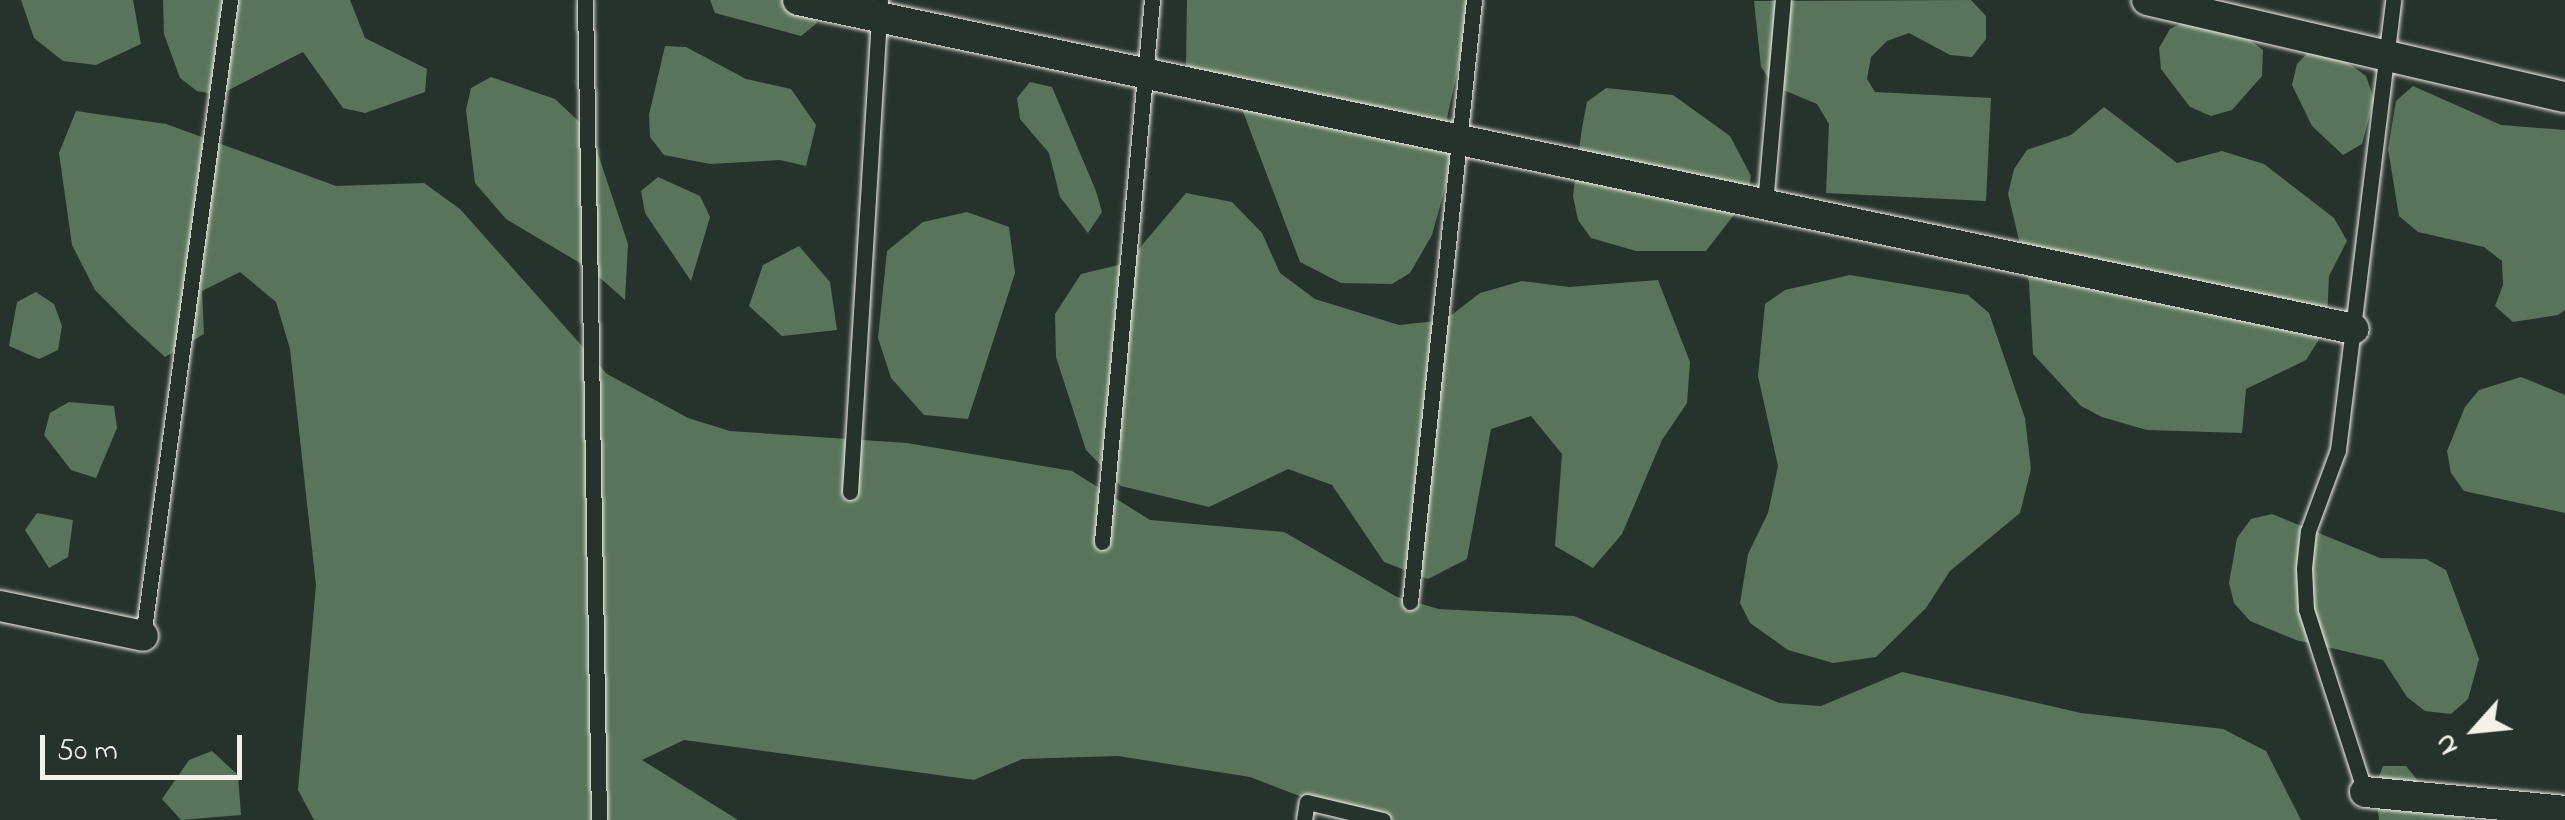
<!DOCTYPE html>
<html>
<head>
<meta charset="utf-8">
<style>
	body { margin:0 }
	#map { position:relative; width:2565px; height:820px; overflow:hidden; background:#26332d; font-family:"Indie Flower",sans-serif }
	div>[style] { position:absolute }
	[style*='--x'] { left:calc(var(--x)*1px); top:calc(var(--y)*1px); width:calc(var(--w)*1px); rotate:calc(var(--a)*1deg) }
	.green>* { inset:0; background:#59745a }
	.roads { filter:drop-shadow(0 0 2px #f4f1e8) drop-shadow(0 0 2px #f4f1e8) }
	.lane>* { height:15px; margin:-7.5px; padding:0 7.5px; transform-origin:7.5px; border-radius:7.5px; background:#26332d }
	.street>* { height:30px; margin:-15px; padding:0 15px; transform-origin:15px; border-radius:15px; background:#26332d }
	span { translate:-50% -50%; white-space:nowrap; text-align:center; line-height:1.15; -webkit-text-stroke:10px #26332d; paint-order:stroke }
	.north { position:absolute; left:2425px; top:680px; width:100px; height:100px; -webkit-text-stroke:8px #26332d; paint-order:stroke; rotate:243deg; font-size:28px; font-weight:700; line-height:40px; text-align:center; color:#f4f1e8 }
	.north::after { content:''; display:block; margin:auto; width:35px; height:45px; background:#f4f1e8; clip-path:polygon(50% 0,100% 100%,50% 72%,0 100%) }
	.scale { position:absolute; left:40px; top:735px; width:202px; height:45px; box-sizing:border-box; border:5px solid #f4f1e8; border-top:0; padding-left:12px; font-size:30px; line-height:35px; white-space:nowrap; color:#f4f1e8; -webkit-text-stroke:8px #26332d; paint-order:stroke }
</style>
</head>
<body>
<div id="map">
	<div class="green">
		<i style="clip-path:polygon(21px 0,133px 0,141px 44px,96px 65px,63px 61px,34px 38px)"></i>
		<i style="clip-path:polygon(163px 0,350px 0,365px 38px,427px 69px,425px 92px,365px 113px,343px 108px,303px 52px,219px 95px,197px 91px,180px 78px,164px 34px)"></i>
		<i style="clip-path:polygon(710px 0,801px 0,817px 23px,801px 36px,715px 13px)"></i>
		<i style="clip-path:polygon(1187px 0,1473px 0,1447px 118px,1456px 149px,1432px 235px,1410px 273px,1392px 284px,1341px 283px,1300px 262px,1242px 109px,1186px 65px)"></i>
		<i style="clip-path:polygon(1971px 0,1986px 16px,1986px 39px,1972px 57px,1950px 55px,1909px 33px,1887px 41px,1871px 57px,1867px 79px,1875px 92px,1991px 98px,1986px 201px,1826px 193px,1829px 124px,1817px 104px,1774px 86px,1761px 67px,1754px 1px)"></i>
		<i style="clip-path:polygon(2191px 19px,2233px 27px,2263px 50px,2262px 76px,2232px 110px,2211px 116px,2190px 107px,2161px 69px,2159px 48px,2170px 29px)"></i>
		<i style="clip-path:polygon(665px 46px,686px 47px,746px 79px,791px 89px,816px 125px,806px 166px,780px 160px,710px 164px,664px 155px,650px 137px,649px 115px)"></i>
		<i style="clip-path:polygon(2312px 48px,2335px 53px,2366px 76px,2374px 99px,2362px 144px,2343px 155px,2312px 126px,2292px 85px,2297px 64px)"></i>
		<i style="clip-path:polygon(491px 77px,555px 99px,591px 133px,628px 244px,625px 300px,590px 269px,506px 219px,475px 183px,466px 110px,471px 88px)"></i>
		<i style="clip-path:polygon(1030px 82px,1052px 87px,1096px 191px,1102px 212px,1088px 233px,1060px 197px,1049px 153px,1020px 119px,1017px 98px)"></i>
		<i style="clip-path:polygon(2413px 86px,2501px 125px,2565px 130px,2565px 310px,2558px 315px,2513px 322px,2495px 306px,2503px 285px,2502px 261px,2484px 247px,2418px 232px,2399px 216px,2388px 149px,2396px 101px)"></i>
		<i style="clip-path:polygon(1606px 88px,1673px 95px,1730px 136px,1751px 176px,1747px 198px,1706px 251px,1636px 251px,1591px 238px,1578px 220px,1573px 196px,1582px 128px,1587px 102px)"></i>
		<i style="clip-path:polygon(2104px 107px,2177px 163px,2222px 151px,2264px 164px,2334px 218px,2347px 241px,2329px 276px,2327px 320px,2318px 341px,2306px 360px,2246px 389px,2242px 433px,2147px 430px,2102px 417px,2081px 406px,2033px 354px,2029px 282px,2008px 194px,2014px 169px,2027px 150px,2071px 135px)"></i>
		<i style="clip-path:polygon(76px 111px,166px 124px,336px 186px,424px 183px,460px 209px,607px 374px,688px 418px,730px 431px,907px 443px,1072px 471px,1150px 520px,1284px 532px,1397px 597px,1439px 609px,1574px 616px,1779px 703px,1821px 706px,1902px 672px,2081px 713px,2223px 729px,2266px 751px,2301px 820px,1362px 820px,1250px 777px,1118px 756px,1022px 759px,974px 780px,684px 740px,642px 760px,738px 820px,314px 820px,298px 790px,316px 585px,290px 349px,276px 302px,240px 272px,202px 291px,204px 334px,165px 357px,130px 325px,95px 290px,72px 245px,59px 153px)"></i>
		<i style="clip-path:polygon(658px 177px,700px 196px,710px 217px,691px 281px,645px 213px,641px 191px)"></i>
		<i style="clip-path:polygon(1186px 193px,1232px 202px,1262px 233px,1280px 273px,1315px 299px,1399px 325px,1445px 320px,1480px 293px,1522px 281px,1569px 287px,1658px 280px,1690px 362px,1687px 403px,1662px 440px,1622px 534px,1593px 568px,1555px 546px,1562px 454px,1531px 416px,1491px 429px,1467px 559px,1428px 579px,1384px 562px,1332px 485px,1288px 469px,1209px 507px,1121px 486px,1086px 450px,1056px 357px,1055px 314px,1081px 274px,1127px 263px)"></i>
		<i style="clip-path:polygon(967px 212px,1009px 227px,1015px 273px,968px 419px,924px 415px,891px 378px,878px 338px,887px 251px,923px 222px)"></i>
		<i style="clip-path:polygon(799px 246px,830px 282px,837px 330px,782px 336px,749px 306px,763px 265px)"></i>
		<i style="clip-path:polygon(1850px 275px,1968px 295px,1989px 313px,2025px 418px,2031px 469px,2020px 513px,1950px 571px,1926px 608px,1876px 657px,1833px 663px,1788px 650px,1750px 623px,1740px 603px,1748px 554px,1768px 513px,1778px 466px,1758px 376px,1765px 304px,1785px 290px)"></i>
		<i style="clip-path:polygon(36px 292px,54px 304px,62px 326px,58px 350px,39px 359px,9px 346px,17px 302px)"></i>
		<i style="clip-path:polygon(2521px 377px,2565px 395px,2565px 513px,2464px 491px,2451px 473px,2447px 451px,2465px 407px,2479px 390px)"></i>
		<i style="clip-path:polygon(69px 402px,114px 406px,117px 428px,96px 478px,71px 470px,44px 435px,50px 413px)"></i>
		<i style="clip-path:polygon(37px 513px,73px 520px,68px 557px,49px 568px,25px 530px)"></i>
		<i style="clip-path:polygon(2272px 514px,2380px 558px,2426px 559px,2446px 570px,2479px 659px,2468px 699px,2451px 714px,2425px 711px,2407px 697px,2383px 660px,2296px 640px,2250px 621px,2234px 603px,2229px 583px,2237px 538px,2251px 519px)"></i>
		<i style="clip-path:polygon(212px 751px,238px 775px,241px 815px,181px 820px,162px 799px,189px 760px)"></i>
		<i style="clip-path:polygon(2383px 766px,2406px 766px,2437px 804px,2466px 820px,2379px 820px,2375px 787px)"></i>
	</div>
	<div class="roads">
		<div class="lane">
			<i style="--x:585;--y:0;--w:820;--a:89.02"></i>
			<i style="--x:1765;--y:204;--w:205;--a:-85"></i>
			<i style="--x:850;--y:492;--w:493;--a:-86.5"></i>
			<i style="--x:1102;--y:542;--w:544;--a:-84.73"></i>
			<i style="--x:1410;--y:602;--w:605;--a:-83.93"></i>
			<i style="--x:143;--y:636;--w:642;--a:-82.21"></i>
			<i style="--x:2365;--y:792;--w:192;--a:-107.9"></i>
			<i style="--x:2306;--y:609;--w:41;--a:-92.8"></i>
			<i style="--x:2304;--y:568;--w:37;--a:-84"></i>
			<i style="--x:2308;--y:531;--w:86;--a:-69.7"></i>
			<i style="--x:2338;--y:450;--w:453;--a:-83"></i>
			<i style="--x:1304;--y:820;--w:18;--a:-81"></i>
			<i style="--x:1307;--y:802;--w:78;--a:13.3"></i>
		</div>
		<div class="street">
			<i style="--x:798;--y:0;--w:1590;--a:11.94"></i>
			<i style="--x:2147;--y:0;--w:429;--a:13.1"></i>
			<i style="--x:0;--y:606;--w:146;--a:11.8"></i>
			<i style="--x:2365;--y:792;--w:201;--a:5.4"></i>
		</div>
	</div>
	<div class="north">N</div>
	<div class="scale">50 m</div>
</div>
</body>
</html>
